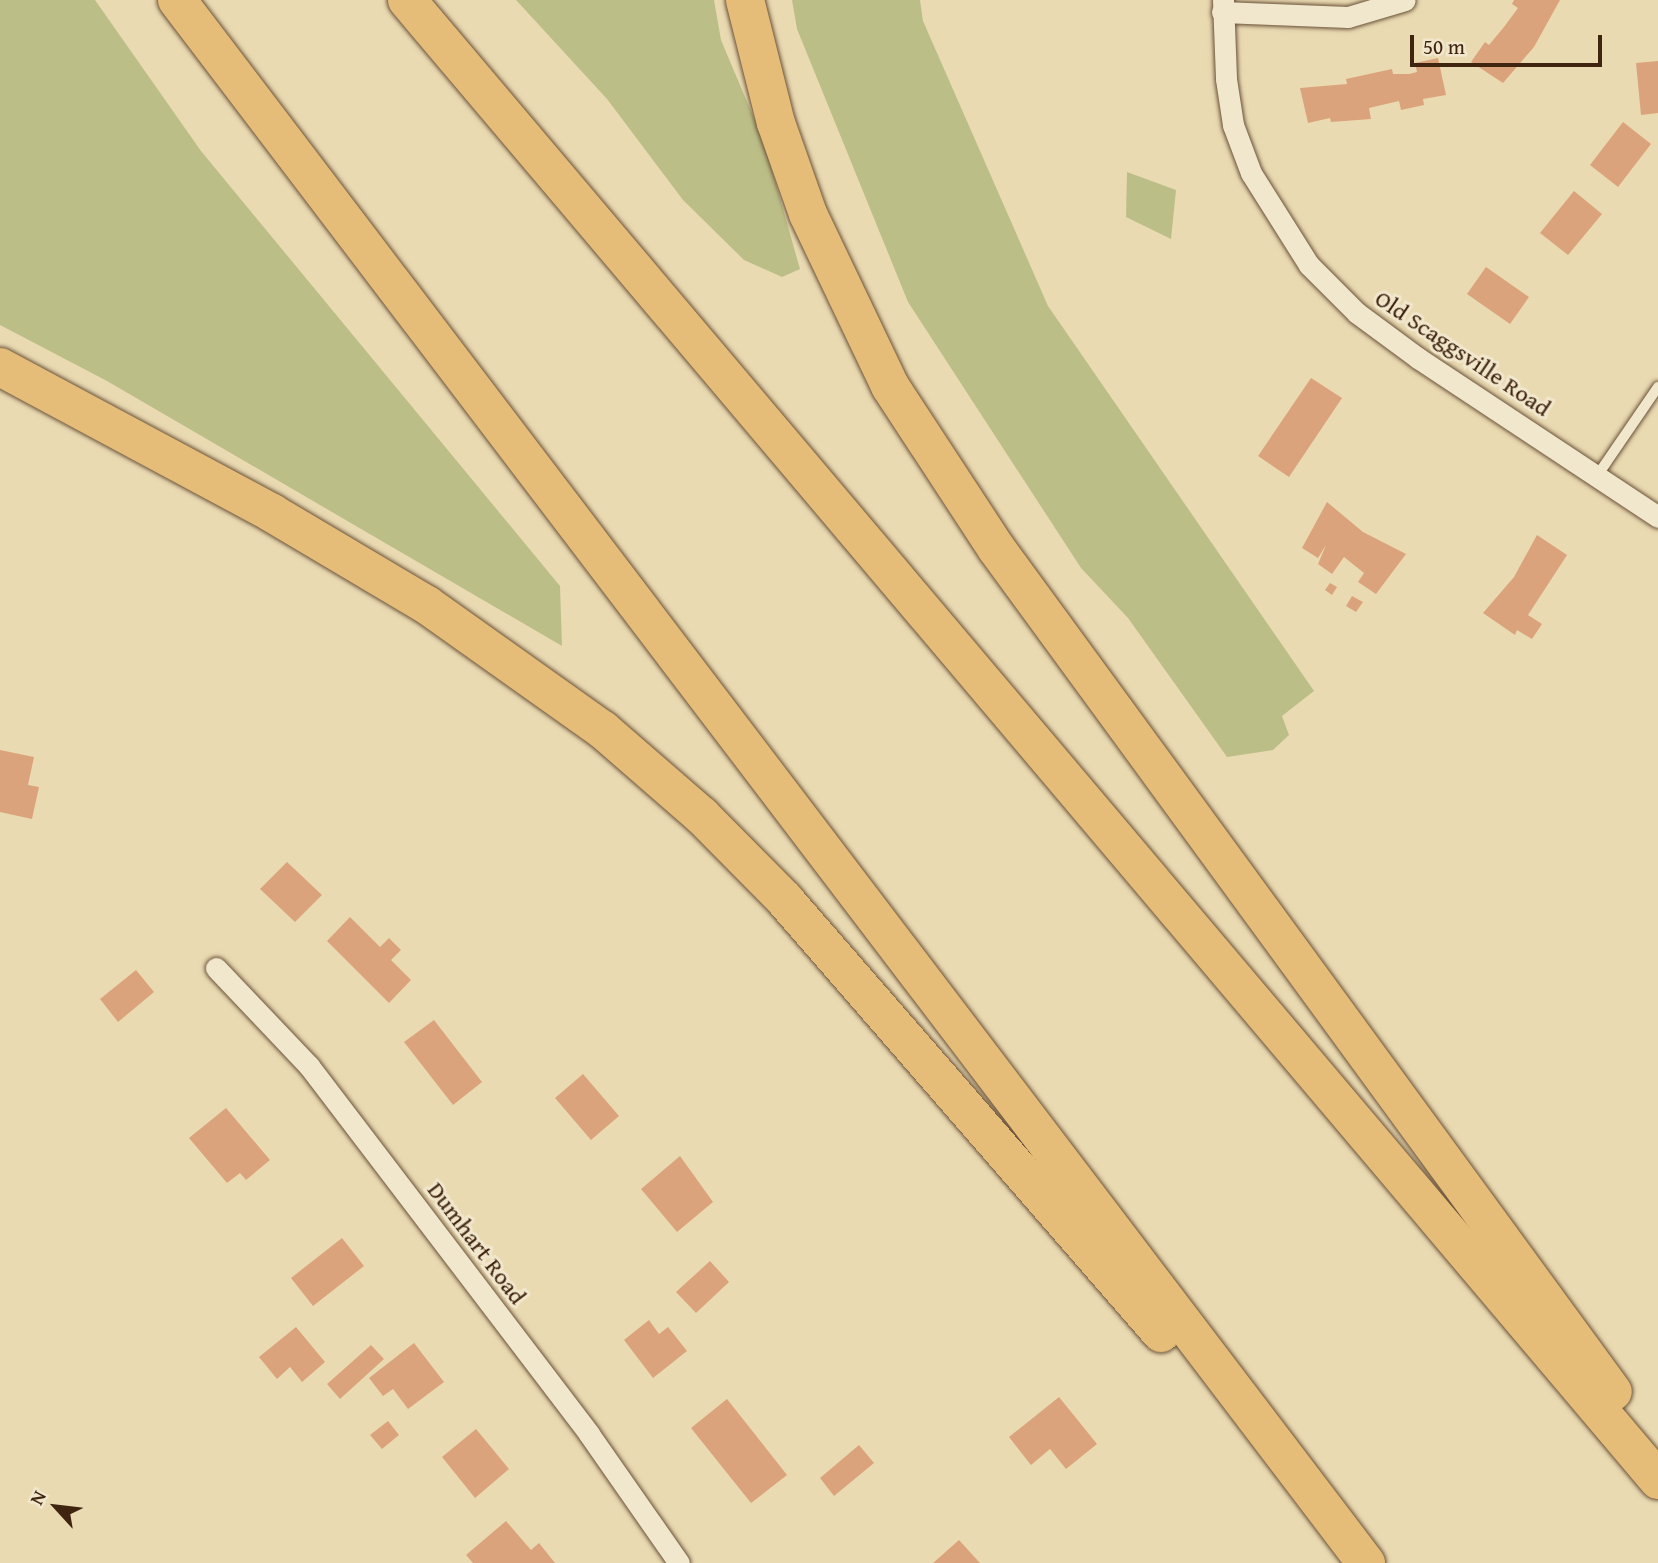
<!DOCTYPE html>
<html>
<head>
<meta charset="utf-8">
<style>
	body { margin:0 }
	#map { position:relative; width:1658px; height:1563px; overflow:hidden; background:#eadab2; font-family:"Gentium Book Plus",serif }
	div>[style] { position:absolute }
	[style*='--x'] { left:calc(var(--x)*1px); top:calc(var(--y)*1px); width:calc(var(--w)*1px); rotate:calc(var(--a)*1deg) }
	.green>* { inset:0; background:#bcbe88 }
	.building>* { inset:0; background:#dba37b }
	.roads { filter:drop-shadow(0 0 2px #6a5238) drop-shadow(0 0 2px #6a5238) }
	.lane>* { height:10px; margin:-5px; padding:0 5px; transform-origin:5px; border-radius:5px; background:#f1e7cd }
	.street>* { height:21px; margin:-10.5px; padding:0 10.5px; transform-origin:10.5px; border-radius:10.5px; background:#f1e7cd }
	.highway>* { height:38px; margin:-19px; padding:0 19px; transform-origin:19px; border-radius:19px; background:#e5bd79 }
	span { translate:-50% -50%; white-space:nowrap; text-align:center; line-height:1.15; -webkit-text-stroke:6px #f1e7cd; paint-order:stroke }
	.street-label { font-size:24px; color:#3f2410 }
	.north { position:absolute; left:21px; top:1472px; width:70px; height:70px; -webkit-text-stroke:5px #f1e7cd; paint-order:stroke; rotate:297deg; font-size:19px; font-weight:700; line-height:28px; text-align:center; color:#3f2410 }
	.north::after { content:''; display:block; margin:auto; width:24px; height:32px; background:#3f2410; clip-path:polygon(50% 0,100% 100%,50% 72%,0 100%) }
	.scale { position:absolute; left:1410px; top:35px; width:192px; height:32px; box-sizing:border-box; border:4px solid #3f2410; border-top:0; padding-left:9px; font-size:21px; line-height:24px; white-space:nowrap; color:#3f2410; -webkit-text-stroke:5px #f1e7cd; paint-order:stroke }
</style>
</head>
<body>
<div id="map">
	<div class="green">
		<i style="clip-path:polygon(0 0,95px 0,201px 151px,560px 586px,562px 646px,107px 381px,0 325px)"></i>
		<i style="clip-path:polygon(516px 0,714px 0,721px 40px,764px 142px,800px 269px,782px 277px,744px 260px,683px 200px,607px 99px)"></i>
		<i style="clip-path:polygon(792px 0,920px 0,923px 21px,1048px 306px,1314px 691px,1282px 716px,1289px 735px,1273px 750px,1227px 757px,1128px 618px,1081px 568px,908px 302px,797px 29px)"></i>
		<i style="clip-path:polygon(1127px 172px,1176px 190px,1171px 239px,1126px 217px)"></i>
	</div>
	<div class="building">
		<i style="clip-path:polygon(1514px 0,1560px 0,1534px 47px,1503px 83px,1471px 62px,1485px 42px,1489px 45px,1504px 27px,1518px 8px,1512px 4px)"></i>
		<i style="clip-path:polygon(1438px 58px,1446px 95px,1423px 99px,1424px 105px,1401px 110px,1399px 101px,1369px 108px,1371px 119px,1331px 122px,1330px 118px,1308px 123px,1300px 88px,1347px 84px,1346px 79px,1392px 69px,1393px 74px,1409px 74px,1417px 72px,1415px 63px)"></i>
		<i style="clip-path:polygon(1658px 61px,1658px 113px,1641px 115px,1636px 63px)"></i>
		<i style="clip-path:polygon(1623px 122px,1651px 144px,1618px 187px,1590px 165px)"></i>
		<i style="clip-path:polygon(1574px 191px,1602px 214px,1568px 255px,1540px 233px)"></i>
		<i style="clip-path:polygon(1486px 267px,1529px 297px,1510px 324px,1467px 294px)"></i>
		<i style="clip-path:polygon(1311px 378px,1342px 398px,1289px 477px,1258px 456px)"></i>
		<i style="clip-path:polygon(1327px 502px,1363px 532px,1406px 554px,1376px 594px,1358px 582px,1364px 573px,1344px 557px,1332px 574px,1318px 564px,1326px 545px,1318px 558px,1302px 548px)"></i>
		<i style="clip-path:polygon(1537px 535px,1567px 555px,1528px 615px,1542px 624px,1532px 639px,1517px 630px,1515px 635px,1483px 613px,1514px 577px)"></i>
		<i style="clip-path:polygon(1330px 583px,1337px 587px,1332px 595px,1325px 590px)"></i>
		<i style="clip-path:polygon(1352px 596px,1363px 602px,1356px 612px,1346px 606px)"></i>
		<i style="clip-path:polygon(0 750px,34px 757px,28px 785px,39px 787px,32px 819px,0 812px)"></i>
		<i style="clip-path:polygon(287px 862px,322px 895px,295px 922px,260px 889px)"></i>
		<i style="clip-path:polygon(350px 917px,380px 947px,389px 938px,401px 950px,391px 960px,411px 980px,389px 1003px,327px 941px)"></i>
		<i style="clip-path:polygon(136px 970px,154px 992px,118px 1022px,100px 999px)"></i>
		<i style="clip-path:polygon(434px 1020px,482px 1082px,453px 1105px,404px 1042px)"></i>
		<i style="clip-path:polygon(583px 1074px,619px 1116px,591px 1140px,555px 1098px)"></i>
		<i style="clip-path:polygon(226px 1108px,270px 1160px,246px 1180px,240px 1173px,227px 1183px,189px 1138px)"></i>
		<i style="clip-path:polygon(680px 1156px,713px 1202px,677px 1232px,641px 1189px)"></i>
		<i style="clip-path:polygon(342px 1238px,364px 1266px,313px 1306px,291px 1278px)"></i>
		<i style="clip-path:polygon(710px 1261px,729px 1282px,696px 1313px,676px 1292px)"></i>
		<i style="clip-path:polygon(649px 1320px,659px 1334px,668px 1327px,687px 1351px,653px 1378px,624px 1340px)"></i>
		<i style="clip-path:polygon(296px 1327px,325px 1362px,302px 1382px,290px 1367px,277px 1379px,259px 1357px)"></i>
		<i style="clip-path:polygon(414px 1343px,444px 1382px,408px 1409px,393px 1389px,383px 1396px,369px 1378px)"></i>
		<i style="clip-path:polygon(371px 1345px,384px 1359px,340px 1399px,327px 1384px)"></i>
		<i style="clip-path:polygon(1059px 1397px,1097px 1444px,1066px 1469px,1050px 1449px,1031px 1465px,1009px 1437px)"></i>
		<i style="clip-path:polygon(727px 1399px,787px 1475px,751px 1503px,691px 1428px)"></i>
		<i style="clip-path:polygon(388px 1421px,399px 1435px,382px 1449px,370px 1435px)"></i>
		<i style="clip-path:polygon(476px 1429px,509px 1469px,475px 1498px,442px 1457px)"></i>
		<i style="clip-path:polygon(859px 1445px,874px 1463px,834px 1496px,820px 1478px)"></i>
		<i style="clip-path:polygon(506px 1521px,531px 1550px,539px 1543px,555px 1563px,473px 1563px,466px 1555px)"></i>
		<i style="clip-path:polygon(959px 1540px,980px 1563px,933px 1563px)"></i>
	</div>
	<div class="roads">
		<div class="lane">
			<i style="--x:1597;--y:476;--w:108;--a:-55.6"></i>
		</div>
		<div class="street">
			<i style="--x:1223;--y:0;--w:79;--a:87.8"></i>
			<i style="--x:1226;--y:79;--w:47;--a:81.3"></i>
			<i style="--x:1233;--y:125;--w:51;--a:69.4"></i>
			<i style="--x:1251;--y:173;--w:109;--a:57.8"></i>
			<i style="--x:1309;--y:265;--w:68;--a:45"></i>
			<i style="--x:1357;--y:313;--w:76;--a:36.4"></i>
			<i style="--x:1418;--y:358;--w:288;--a:33.5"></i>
			<i style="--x:1222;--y:12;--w:126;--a:2.3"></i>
			<i style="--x:1348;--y:17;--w:59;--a:-16.6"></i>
			<i style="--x:216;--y:968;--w:135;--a:46.5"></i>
			<i style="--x:309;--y:1066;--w:462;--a:52.7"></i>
			<i style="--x:589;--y:1434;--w:157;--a:55.1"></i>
		</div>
		<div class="highway">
			<i style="--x:177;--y:0;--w:1964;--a:52.74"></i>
			<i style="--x:407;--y:0;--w:1938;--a:49.79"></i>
			<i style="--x:745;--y:0;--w:127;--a:75.9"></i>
			<i style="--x:776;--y:123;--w:96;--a:70.6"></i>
			<i style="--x:808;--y:214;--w:191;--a:64.5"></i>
			<i style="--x:890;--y:386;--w:194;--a:56.8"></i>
			<i style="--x:996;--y:548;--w:1045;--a:53.83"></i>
			<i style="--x:0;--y:367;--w:309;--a:28.2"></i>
			<i style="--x:272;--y:513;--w:180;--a:30.7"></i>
			<i style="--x:427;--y:605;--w:216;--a:35.4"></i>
			<i style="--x:603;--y:730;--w:131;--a:41"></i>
			<i style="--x:702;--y:816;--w:117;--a:45.3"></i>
			<i style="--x:784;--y:899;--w:575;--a:49.02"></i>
		</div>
	</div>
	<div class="street-label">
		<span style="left:1463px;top:353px;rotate:34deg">Old Scaggsville Road</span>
		<span style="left:477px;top:1243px;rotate:53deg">Dumhart Road</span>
	</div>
	<div class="north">N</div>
	<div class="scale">50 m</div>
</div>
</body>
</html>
